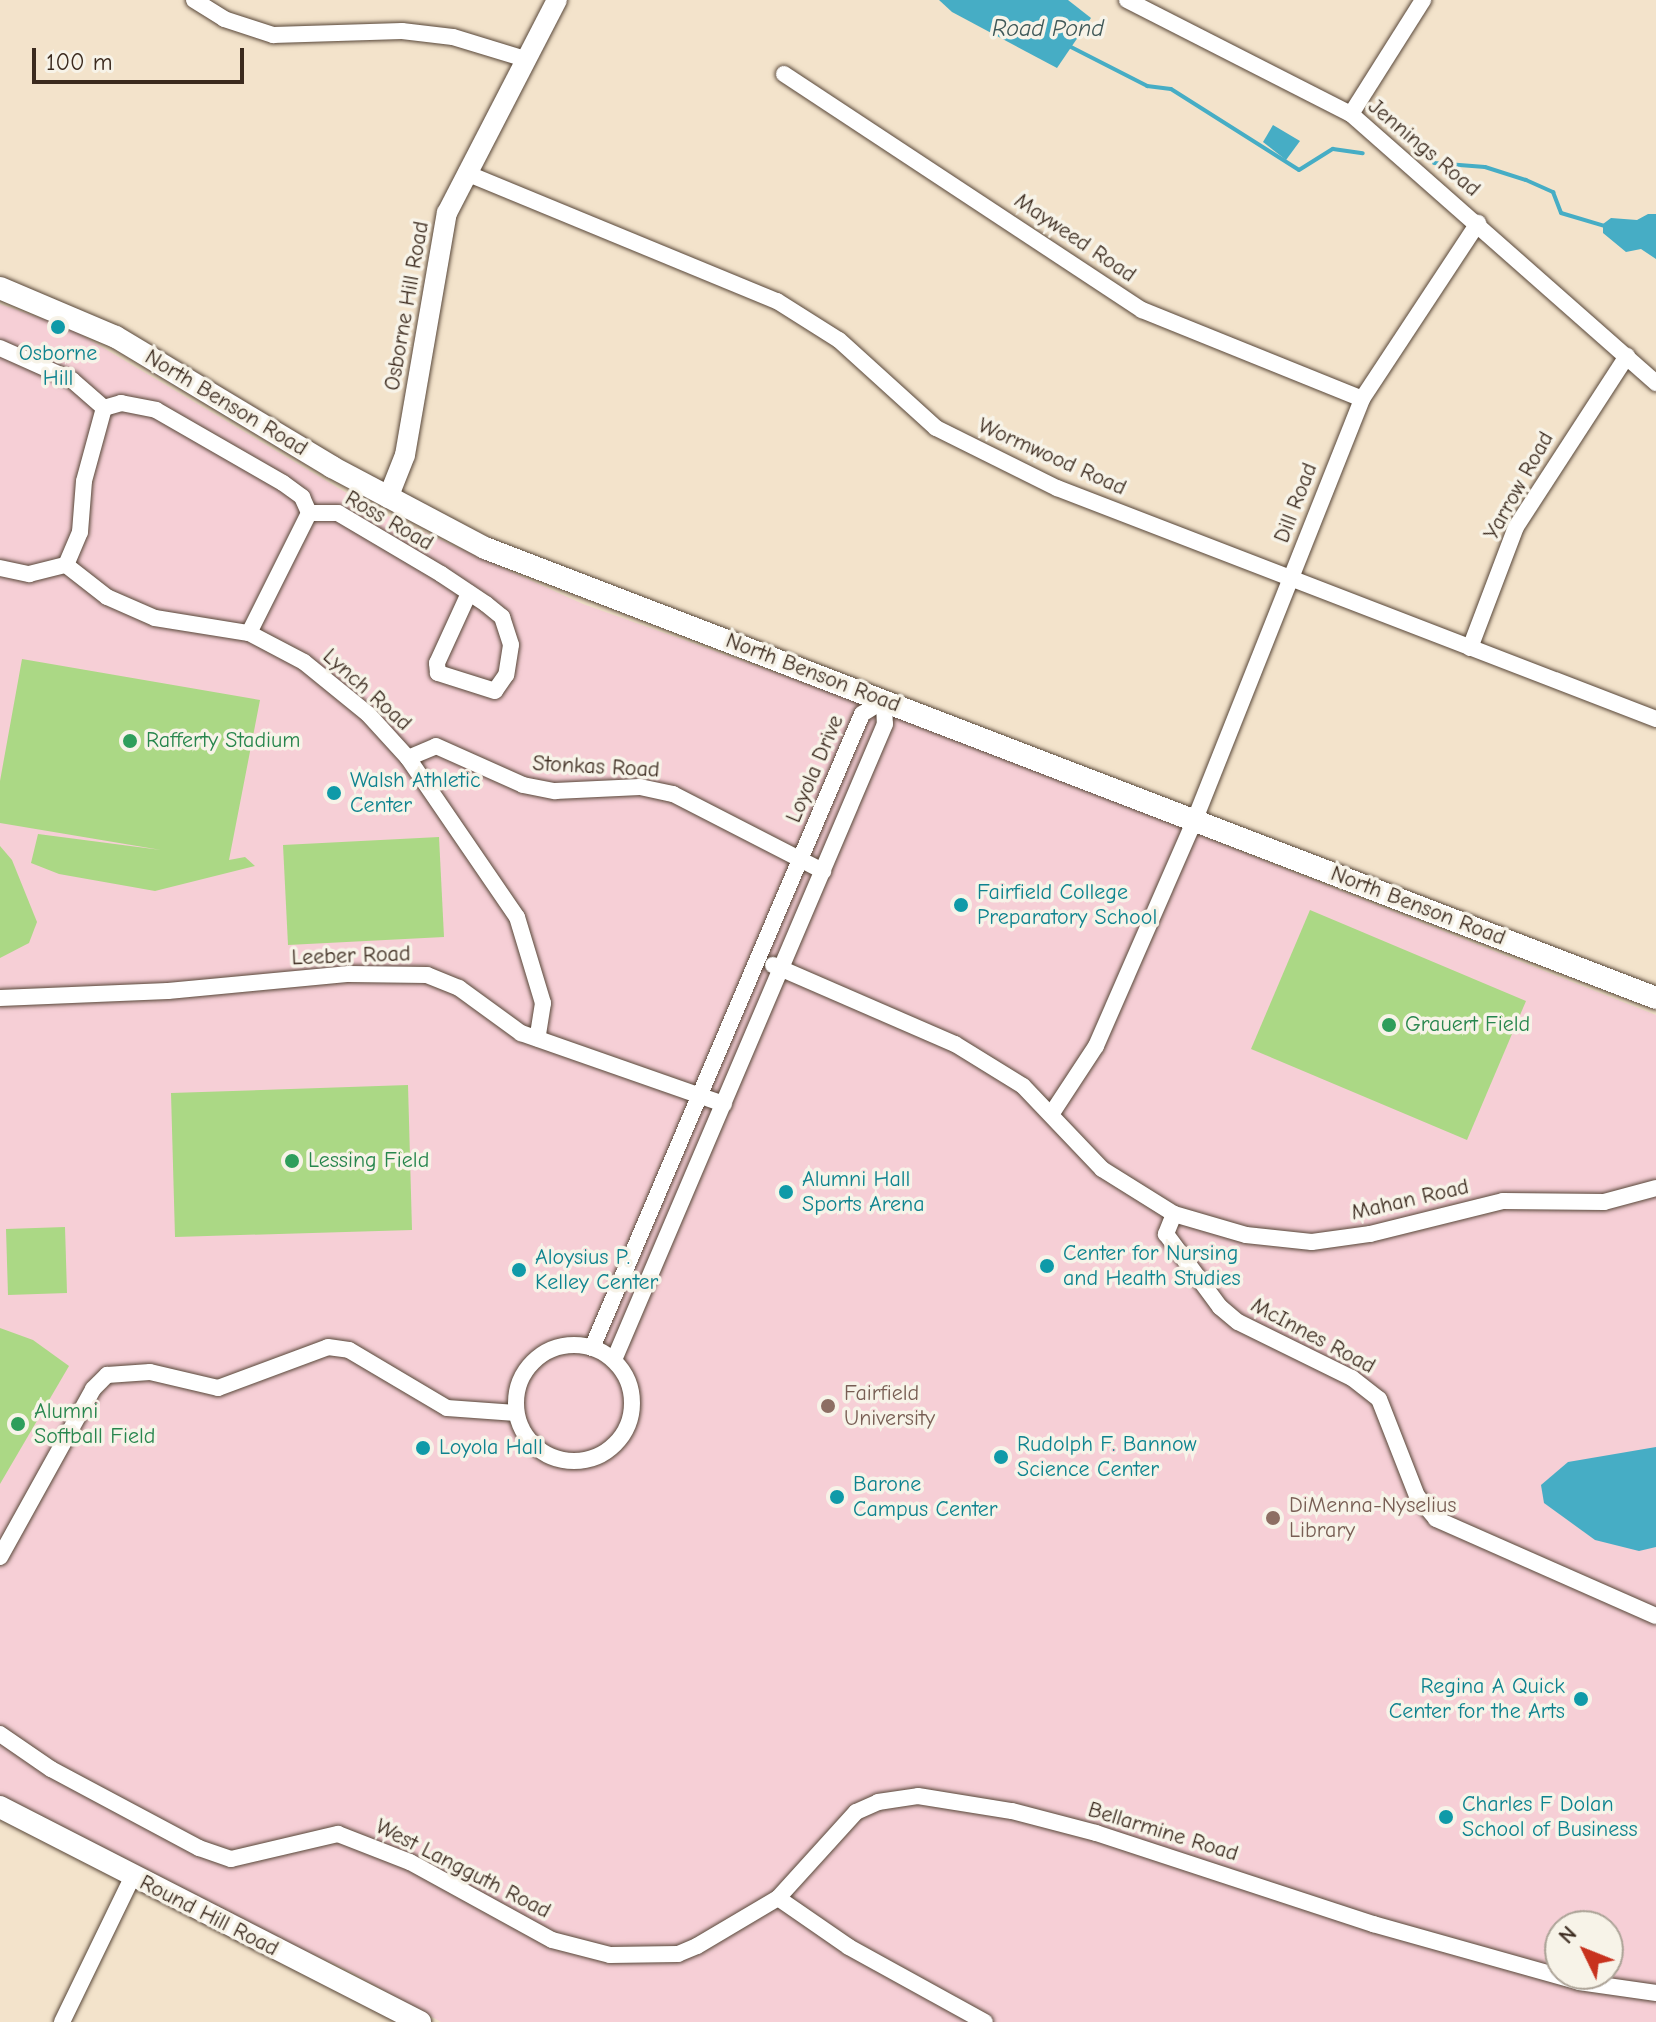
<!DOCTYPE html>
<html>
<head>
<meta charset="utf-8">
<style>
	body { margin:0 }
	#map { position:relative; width:1656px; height:2022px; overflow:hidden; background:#f3e3cb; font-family:"Comic Neue",sans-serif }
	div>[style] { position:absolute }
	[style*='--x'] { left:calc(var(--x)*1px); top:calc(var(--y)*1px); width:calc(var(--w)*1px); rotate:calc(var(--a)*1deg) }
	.built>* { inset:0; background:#f6cfd6 }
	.green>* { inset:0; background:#abd885 }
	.water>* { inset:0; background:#46adc5 }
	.stream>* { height:4px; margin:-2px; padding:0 2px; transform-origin:2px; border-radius:2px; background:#46adc5 }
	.roads { filter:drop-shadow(0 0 2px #574638) drop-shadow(0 0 2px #574638) }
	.minor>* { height:16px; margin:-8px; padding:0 8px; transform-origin:8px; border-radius:8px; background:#fff }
	.minor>.ring { margin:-8px; padding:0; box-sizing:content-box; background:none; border:16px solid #fff; border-radius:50% }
	.tertiary>* { height:20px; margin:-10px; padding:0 10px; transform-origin:10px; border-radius:10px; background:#fff }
	.secondary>* { height:22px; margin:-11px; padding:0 11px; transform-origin:11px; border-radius:11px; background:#fff }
	.dots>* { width:22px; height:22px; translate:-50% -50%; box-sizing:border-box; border:4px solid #f7f3e8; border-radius:50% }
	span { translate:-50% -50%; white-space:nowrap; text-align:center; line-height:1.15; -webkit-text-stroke:7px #f7f3e8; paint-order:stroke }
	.street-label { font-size:22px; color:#3b2a1e }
	.culture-label { font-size:22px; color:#0d838f }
	.left { translate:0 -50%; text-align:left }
	.right { translate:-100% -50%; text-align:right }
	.leisure-label { font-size:22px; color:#27864d }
	.education-label { font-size:22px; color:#785e54 }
	.water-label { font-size:24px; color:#3f5858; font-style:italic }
	.north { position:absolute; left:1544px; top:1910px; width:80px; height:80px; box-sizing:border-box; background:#f7f3e8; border:2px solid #aca397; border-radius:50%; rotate:313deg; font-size:22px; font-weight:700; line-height:32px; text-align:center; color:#3b2a1e }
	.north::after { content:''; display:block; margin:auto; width:28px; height:36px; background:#c8321e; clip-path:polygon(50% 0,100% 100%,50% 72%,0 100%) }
	.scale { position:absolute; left:32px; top:48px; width:212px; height:36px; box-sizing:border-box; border:4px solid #3b2a1e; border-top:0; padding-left:10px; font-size:24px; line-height:28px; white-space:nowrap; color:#3b2a1e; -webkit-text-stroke:6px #f7f3e8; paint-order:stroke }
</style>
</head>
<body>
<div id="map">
	<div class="built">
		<i style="clip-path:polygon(evenodd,0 304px,70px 328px,377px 511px,583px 604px,903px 718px,1656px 1015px,1656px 2022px,441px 2022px,347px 1970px,128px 1869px,0 1796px,0 304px,1560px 1926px,1608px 1926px,1608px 1974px,1560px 1974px,1560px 1926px)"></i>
	</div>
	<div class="green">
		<i style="clip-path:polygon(22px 659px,260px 700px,229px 860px,245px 857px,255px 866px,155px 891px,59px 874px,31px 863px,38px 834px,161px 850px,0 823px,0 781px)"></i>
		<i style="clip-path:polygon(439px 837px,444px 937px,288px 945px,283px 845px)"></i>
		<i style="clip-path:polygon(0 846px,12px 860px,37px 922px,29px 943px,0 958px)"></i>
		<i style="clip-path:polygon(1310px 910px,1526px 1001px,1467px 1140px,1251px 1049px)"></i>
		<i style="clip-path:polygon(408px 1085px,412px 1230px,175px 1237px,171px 1093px)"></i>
		<i style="clip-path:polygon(65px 1227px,67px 1293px,8px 1295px,6px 1229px)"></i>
		<i style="clip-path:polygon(0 1328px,33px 1340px,69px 1366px,0 1484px)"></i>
	</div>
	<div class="water">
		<i style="clip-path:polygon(939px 0,1068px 0,1091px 18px,1057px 68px,952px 12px)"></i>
		<i style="clip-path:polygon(1273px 125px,1300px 141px,1286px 160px,1263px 142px)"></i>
		<i style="clip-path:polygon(1648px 214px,1656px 214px,1656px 259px,1641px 249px,1626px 252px,1603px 233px,1603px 224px,1611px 218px,1637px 220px)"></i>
		<i style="clip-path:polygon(1656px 1447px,1656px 1547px,1639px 1551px,1595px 1540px,1544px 1503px,1541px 1485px,1568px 1462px)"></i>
	</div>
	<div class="stream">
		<i style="--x:1069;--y:46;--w:88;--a:27.1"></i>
		<i style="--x:1147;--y:86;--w:24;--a:7"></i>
		<i style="--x:1171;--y:89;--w:151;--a:32.3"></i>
		<i style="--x:1299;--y:170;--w:40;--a:-32"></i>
		<i style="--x:1333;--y:149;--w:30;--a:8"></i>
		<i style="--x:1434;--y:163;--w:51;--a:4.5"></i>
		<i style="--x:1485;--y:167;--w:43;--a:17.6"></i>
		<i style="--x:1526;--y:180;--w:30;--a:24"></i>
		<i style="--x:1553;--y:192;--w:22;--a:69"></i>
		<i style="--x:1561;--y:213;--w:46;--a:16.5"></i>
	</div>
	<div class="roads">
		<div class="minor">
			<i style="--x:194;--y:0;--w:36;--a:32"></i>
			<i style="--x:224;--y:19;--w:52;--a:18.1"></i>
			<i style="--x:273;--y:35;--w:129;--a:-1.8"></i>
			<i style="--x:402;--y:31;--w:51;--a:6.7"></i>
			<i style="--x:453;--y:37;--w:75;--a:17"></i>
			<i style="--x:1127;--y:0;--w:251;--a:27"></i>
			<i style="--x:1351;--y:114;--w:407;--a:41.4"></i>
			<i style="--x:784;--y:74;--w:429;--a:33.4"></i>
			<i style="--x:1142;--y:310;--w:237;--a:22"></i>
			<i style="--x:1351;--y:114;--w:135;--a:-57.7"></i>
			<i style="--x:466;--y:173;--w:336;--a:22.4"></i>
			<i style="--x:777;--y:301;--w:73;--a:32.2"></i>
			<i style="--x:839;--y:340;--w:131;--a:42.2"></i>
			<i style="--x:936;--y:428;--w:135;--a:26.4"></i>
			<i style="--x:1057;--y:488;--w:642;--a:21.09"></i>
			<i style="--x:0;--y:348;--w:79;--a:24"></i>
			<i style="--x:72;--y:380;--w:43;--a:41.2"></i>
			<i style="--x:104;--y:408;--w:18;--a:-16"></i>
			<i style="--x:121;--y:403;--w:36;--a:11"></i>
			<i style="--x:156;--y:410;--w:146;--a:29.9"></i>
			<i style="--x:283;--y:483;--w:24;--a:36"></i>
			<i style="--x:302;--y:497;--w:17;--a:66"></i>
			<i style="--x:309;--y:513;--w:29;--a:0"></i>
			<i style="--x:338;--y:513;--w:120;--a:30.6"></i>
			<i style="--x:441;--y:574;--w:54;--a:33.7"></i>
			<i style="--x:486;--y:604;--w:21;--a:39"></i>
			<i style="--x:502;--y:617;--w:29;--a:72"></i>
			<i style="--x:511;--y:645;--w:30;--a:99"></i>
			<i style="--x:506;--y:675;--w:19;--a:125"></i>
			<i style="--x:495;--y:691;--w:60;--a:-162.5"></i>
			<i style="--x:438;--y:673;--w:10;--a:-96"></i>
			<i style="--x:437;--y:663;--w:77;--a:-65.4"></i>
			<i style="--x:66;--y:565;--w:52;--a:38"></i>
			<i style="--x:107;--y:597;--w:52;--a:23.6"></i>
			<i style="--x:155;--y:618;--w:95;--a:9.1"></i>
			<i style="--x:249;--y:633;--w:62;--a:27.8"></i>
			<i style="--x:304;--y:662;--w:82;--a:39.1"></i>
			<i style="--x:368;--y:714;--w:59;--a:47.7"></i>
			<i style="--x:408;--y:758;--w:193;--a:55.6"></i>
			<i style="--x:517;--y:917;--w:90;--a:73.2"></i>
			<i style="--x:543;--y:1003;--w:36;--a:99"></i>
			<i style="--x:66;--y:565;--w:36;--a:-67"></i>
			<i style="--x:80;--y:532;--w:51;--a:-85.5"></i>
			<i style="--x:84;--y:481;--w:76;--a:-74.7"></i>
			<i style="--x:0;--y:568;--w:30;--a:12"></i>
			<i style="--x:29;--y:574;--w:38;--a:-14"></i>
			<i style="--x:249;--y:633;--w:134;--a:-63.4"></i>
			<i style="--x:1470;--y:648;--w:129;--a:-69.2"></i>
			<i style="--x:1516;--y:527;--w:204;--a:-57"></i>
			<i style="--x:408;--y:758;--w:30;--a:-23"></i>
			<i style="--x:436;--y:746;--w:95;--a:24.1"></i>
			<i style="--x:523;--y:785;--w:33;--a:11"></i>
			<i style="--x:555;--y:791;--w:85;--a:-2.7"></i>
			<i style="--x:640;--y:787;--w:34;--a:12"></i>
			<i style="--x:673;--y:794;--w:169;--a:27.2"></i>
			<i style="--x:773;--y:965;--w:198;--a:23.5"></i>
			<i style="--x:955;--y:1044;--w:80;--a:31.7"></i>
			<i style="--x:1023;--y:1086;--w:115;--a:46.4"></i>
			<i style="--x:1102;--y:1169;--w:85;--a:32"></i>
			<i style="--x:1174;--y:1214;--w:22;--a:112"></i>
			<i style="--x:1166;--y:1234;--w:91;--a:53.5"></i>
			<i style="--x:1220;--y:1307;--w:23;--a:40"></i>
			<i style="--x:1238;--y:1322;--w:127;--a:26.2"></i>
			<i style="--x:1352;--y:1378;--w:34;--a:38"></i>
			<i style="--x:1379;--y:1399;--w:104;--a:68.6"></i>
			<i style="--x:1417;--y:1496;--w:30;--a:50"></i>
			<i style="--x:1436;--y:1519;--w:240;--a:23.8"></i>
			<i style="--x:0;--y:998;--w:168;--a:-2.4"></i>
			<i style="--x:168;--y:991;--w:182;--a:-5.4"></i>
			<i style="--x:349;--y:974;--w:78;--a:0.7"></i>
			<i style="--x:427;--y:975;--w:35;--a:22"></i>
			<i style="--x:459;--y:988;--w:77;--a:36"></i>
			<i style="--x:521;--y:1033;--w:215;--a:19.3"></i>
			<i style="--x:1052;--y:1113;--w:80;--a:-56.7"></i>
			<i style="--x:1096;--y:1046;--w:248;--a:-66.4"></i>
			<i style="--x:1195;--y:819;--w:452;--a:-68.3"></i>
			<i style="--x:1362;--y:399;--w:211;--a:-56.6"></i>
			<i style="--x:1174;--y:1214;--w:75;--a:16.3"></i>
			<i style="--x:1246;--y:1235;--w:66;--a:6.1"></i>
			<i style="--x:1312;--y:1242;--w:59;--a:-7.9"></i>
			<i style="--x:1370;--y:1234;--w:137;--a:-13.9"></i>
			<i style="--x:1503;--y:1201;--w:101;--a:0.6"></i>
			<i style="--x:1604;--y:1202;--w:54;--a:-15.1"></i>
			<i class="ring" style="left:516px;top:1345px;width:100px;height:100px"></i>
			<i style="--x:592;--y:1348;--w:689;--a:-66.93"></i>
			<i style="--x:862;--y:714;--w:26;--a:-32"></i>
			<i style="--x:884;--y:700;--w:24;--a:88"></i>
			<i style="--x:885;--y:724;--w:691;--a:113.08"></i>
			<i style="--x:0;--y:1557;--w:192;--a:-61"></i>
			<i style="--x:93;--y:1389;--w:20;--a:-45"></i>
			<i style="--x:107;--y:1375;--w:43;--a:-4"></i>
			<i style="--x:150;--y:1372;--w:70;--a:13.2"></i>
			<i style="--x:218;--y:1388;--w:117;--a:-20.4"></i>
			<i style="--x:328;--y:1347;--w:21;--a:8"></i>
			<i style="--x:349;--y:1350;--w:114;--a:30.6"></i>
			<i style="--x:447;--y:1408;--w:69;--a:4.1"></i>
			<i style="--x:0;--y:1734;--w:62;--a:34.5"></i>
			<i style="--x:51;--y:1769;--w:168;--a:28.1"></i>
			<i style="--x:199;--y:1848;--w:34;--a:19"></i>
			<i style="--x:231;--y:1859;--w:110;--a:-13.2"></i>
			<i style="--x:338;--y:1834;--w:77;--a:21.3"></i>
			<i style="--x:410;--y:1862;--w:162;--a:28.8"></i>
			<i style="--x:552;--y:1940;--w:60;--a:14.5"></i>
			<i style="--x:610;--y:1955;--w:68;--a:-0.8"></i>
			<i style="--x:678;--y:1954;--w:21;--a:-23"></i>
			<i style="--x:697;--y:1946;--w:94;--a:-30.7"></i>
			<i style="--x:778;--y:1898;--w:116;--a:-47.8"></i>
			<i style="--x:856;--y:1812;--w:24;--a:-24"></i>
			<i style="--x:878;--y:1802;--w:40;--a:-8.5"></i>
			<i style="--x:918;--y:1796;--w:95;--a:9.1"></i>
			<i style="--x:1012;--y:1811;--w:87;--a:14.7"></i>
			<i style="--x:1096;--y:1833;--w:292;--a:18.2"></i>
			<i style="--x:1373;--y:1924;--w:214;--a:15.7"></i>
			<i style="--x:1579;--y:1982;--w:78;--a:8.1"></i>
			<i style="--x:778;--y:1898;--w:86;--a:34.6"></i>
			<i style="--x:849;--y:1947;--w:155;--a:28.9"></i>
			<i style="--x:62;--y:2022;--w:160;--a:-64.1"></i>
		</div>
		<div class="tertiary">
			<i style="--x:388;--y:498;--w:46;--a:-68.4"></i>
			<i style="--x:405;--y:455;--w:246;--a:-80.2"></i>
			<i style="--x:447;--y:213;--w:240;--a:-62.7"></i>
		</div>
		<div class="secondary">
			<i style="--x:0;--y:288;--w:126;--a:22.9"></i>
			<i style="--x:116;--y:337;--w:252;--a:31"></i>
			<i style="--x:332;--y:467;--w:173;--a:27.9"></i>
			<i style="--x:485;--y:548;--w:1254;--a:21.02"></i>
			<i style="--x:0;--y:1807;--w:472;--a:27.1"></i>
		</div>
	</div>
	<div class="dots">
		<i style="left:58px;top:327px;background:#0f9aa8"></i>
		<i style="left:130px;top:741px;background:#2e9e5b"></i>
		<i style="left:334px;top:793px;background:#0f9aa8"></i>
		<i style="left:961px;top:905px;background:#0f9aa8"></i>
		<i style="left:1389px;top:1025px;background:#2e9e5b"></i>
		<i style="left:292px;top:1161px;background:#2e9e5b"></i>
		<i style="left:786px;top:1192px;background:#0f9aa8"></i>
		<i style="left:1047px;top:1266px;background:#0f9aa8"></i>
		<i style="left:519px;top:1270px;background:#0f9aa8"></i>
		<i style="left:828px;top:1406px;background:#8d6e63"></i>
		<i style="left:18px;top:1424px;background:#2e9e5b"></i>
		<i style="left:423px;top:1448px;background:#0f9aa8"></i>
		<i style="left:1001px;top:1457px;background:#0f9aa8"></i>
		<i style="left:837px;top:1497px;background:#0f9aa8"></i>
		<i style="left:1273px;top:1518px;background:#8d6e63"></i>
		<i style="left:1581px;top:1699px;background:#0f9aa8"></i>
		<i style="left:1446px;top:1817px;background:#0f9aa8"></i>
	</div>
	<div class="street-label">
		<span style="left:1424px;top:148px;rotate:40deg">Jennings Road</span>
		<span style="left:1075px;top:238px;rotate:34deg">Mayweed Road</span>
		<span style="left:407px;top:306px;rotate:-80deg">Osborne Hill Road</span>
		<span style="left:226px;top:403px;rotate:31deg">North Benson Road</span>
		<span style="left:1052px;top:457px;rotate:24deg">Wormwood Road</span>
		<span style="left:1519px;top:486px;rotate:-61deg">Yarrow Road</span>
		<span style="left:1296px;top:503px;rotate:-69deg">Dill Road</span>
		<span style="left:389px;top:521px;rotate:30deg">Ross Road</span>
		<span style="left:813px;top:673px;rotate:21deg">North Benson Road</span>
		<span style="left:367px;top:690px;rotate:42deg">Lynch Road</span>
		<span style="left:596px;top:767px;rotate:3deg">Stonkas Road</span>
		<span style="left:815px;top:769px;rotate:-67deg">Loyola Drive</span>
		<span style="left:1418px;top:906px;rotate:21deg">North Benson Road</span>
		<span style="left:351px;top:956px;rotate:-2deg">Leeber Road</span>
		<span style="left:1410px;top:1200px;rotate:-13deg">Mahan Road</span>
		<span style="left:1313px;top:1336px;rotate:28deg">McInnes Road</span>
		<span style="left:1163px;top:1832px;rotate:17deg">Bellarmine Road</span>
		<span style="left:463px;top:1869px;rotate:27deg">West Langguth Road</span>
		<span style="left:209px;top:1916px;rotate:27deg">Round Hill Road</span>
	</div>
	<div class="culture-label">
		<span style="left:58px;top:366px">Osborne<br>Hill</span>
		<span class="left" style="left:350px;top:793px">Walsh Athletic<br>Center</span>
		<span class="left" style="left:977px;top:905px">Fairfield College<br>Preparatory School</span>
		<span class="left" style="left:802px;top:1192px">Alumni Hall<br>Sports Arena</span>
		<span class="left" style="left:1063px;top:1266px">Center for Nursing<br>and Health Studies</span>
		<span class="left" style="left:535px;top:1270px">Aloysius P.<br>Kelley Center</span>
		<span class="left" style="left:1017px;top:1457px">Rudolph F. Bannow<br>Science Center</span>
		<span class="left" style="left:439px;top:1448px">Loyola Hall</span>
		<span class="left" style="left:853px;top:1497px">Barone<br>Campus Center</span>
		<span class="right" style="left:1565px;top:1699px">Regina A Quick<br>Center for the Arts</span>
		<span class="left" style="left:1462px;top:1817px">Charles F Dolan<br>School of Business</span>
	</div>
	<div class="leisure-label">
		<span class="left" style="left:146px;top:741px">Rafferty Stadium</span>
		<span class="left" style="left:1405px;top:1025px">Grauert Field</span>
		<span class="left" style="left:308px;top:1161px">Lessing Field</span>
		<span class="left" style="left:34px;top:1424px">Alumni<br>Softball Field</span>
	</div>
	<div class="education-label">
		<span class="left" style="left:844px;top:1406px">Fairfield<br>University</span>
		<span class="left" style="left:1289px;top:1518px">DiMenna-Nyselius<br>Library</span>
	</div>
	<div class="water-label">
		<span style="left:1048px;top:29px">Road Pond</span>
	</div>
	<div class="north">N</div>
	<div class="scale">100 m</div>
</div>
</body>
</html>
